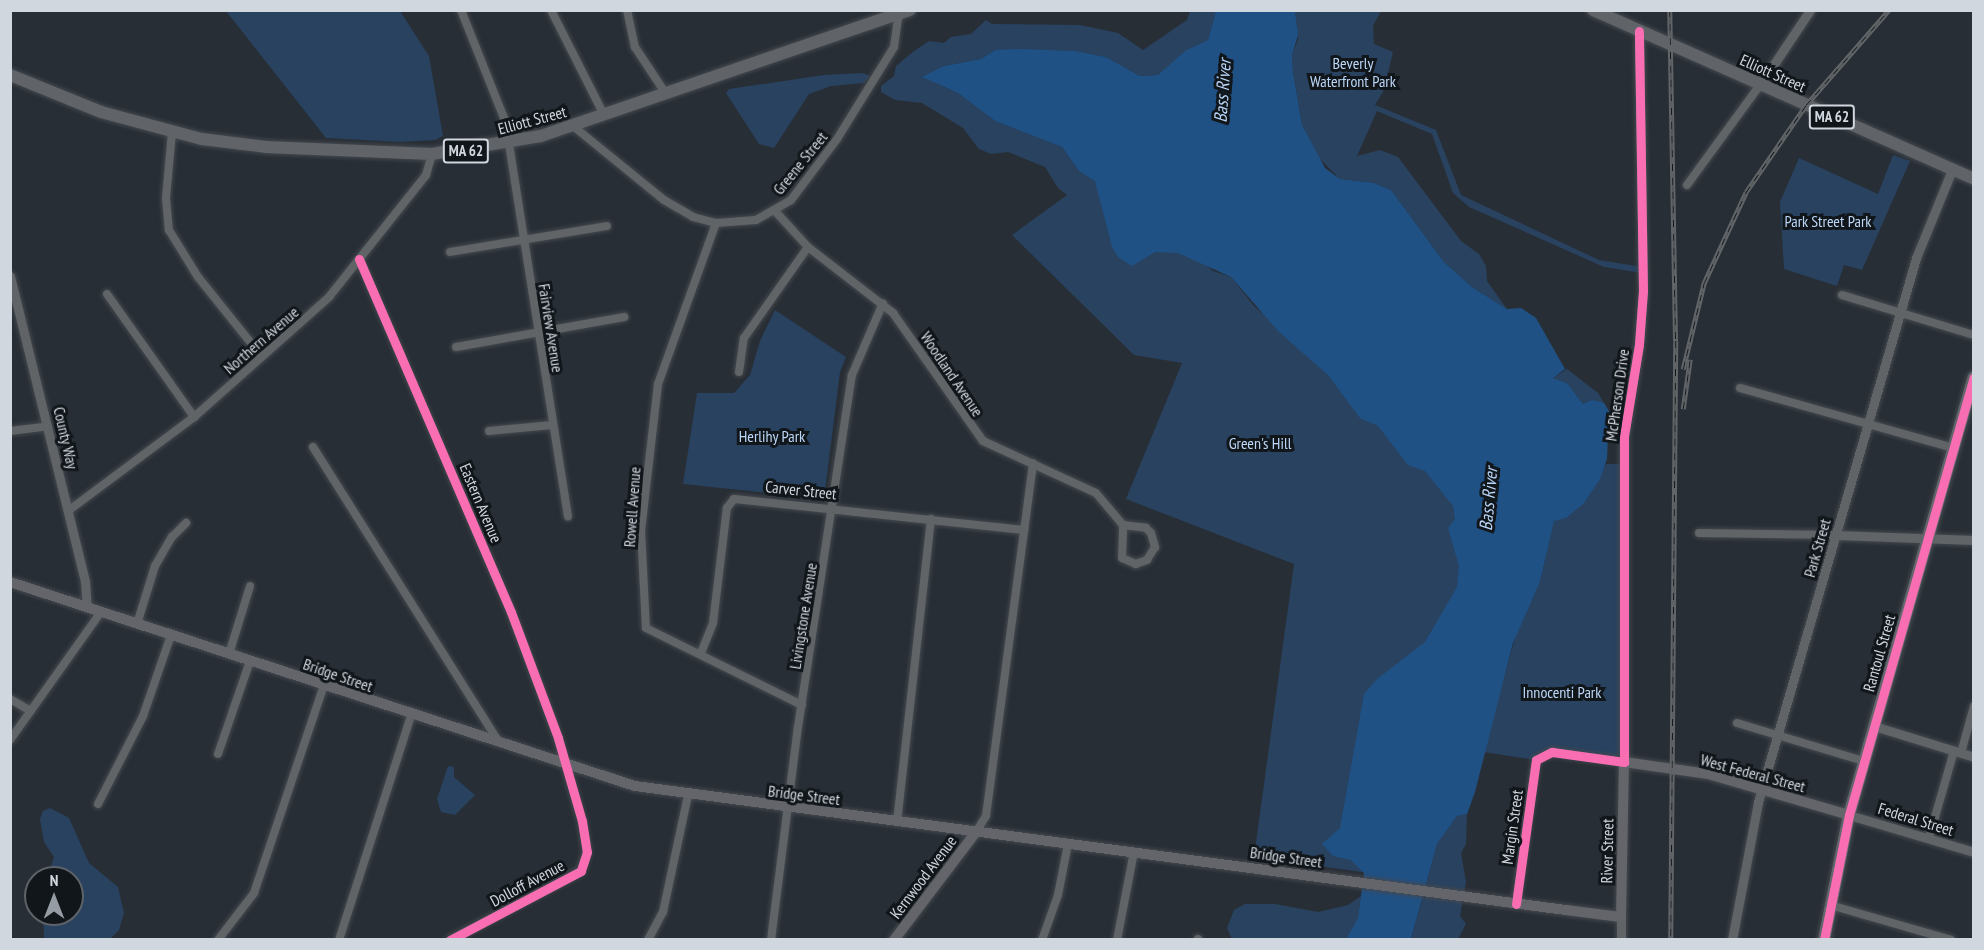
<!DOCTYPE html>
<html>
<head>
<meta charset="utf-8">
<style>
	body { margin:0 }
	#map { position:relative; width:1984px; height:950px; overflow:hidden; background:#282e35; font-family:"PT Sans Narrow",sans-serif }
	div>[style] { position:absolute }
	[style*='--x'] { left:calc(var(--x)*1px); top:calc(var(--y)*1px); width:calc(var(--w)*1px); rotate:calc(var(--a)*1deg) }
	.green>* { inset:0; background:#284260 }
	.water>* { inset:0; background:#205185 }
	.roads { filter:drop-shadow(0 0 2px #44494f) drop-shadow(0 0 2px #44494f) }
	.minor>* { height:8px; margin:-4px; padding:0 4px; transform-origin:4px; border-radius:4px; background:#606467 }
	.tertiary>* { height:9px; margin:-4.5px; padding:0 4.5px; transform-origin:4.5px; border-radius:4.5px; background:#606467 }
	.secondary>* { height:10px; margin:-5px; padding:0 5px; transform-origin:5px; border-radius:5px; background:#63656a }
	.primary>* { height:12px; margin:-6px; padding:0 6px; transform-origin:6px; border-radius:6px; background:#606469 }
	.trunk>* { height:12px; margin:-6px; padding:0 6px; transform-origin:6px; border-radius:6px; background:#63676c }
	.rail>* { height:4.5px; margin-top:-2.25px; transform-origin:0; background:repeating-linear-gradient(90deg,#11161b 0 7px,#616568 0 14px); box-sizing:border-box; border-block:2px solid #616568 }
	.cycleway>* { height:9px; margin:-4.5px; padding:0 4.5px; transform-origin:4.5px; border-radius:4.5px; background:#f96db3 }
	span { translate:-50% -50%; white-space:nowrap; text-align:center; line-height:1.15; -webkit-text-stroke:6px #11161b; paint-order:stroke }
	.shield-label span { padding:2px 4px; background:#11161b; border:2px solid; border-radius:4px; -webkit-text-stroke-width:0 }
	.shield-label { font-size:15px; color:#d1d7df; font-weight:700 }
	.park-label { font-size:16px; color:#bcd8f9 }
	.street-label { font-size:16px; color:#d1d7df }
	.water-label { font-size:18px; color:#b8d4f6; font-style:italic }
	.frame { position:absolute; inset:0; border:12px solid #d1d7df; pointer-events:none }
	.north { position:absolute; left:24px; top:866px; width:60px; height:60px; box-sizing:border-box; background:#11161b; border:2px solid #5e6369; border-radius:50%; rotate:0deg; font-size:16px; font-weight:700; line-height:24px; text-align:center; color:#d1d7df }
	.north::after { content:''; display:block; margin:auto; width:21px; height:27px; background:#969ca4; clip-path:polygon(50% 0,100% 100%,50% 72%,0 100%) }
</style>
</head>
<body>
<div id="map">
	<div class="green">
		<i style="clip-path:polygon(226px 11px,400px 11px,429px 56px,443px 136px,435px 140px,401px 142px,326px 138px)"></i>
		<i style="clip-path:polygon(1190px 11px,1216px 11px,1208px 40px,1186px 51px,1158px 75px,1140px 76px,1106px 57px,1076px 51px,995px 50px,981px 59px,944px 66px,933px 82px,958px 93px,995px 121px,1062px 147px,1079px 171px,1098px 173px,1213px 271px,1231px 277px,1254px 306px,1383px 416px,1458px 497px,1466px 584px,1369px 873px,1254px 857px,1294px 564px,1126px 499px,1182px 363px,1134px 355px,1012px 235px,1067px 195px,1058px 188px,1045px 167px,1008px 152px,991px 154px,979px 149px,963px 128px,922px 103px,895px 100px,881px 92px,881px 86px,894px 76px,896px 66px,914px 51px,929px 41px,944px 43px,951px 37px,971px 34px,986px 20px,992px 24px,1080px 25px,1118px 33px,1143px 50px,1187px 20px)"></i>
		<i style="clip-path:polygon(1295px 11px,1381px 11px,1373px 26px,1374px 44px,1393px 52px,1384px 90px,1375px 105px,1436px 130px,1461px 195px,1599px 260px,1642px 267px,1642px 273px,1604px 267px,1469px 207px,1453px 193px,1432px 134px,1377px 111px,1357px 156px,1380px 150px,1398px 157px,1461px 241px,1479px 254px,1486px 266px,1487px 281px,1507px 309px,1472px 287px,1444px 262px,1391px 190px,1374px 183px,1340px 179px,1315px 154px,1302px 125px,1293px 72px,1292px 55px,1298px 39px)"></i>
		<i style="clip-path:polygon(863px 73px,870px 76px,864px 83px,831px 86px,809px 94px,774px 148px,759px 144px,726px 93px,729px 89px,824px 75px)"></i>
		<i style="clip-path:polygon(1893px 155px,1910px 161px,1862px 270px,1844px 265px,1837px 286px,1784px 269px,1780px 202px,1799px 158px,1878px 194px)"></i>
		<i style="clip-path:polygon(775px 310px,846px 357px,840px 372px,824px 499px,683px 484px,697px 393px,734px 393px,750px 375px,760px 341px)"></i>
		<i style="clip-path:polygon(1567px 369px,1598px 393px,1604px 403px,1583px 404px,1567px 383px,1553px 378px)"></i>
		<i style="clip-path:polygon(1606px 464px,1623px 464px,1624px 762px,1552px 752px,1536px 760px,1483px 752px,1516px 635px,1540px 582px,1554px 520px,1584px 503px)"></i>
		<i style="clip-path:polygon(448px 766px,454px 767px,454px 777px,475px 795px,455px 815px,441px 812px,437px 799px)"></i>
		<i style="clip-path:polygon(50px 808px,69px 818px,89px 863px,118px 887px,124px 913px,119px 930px,110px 939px,44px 939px,43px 914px,72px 914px,72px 878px,47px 878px,54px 857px,44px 842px,40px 819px,43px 811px)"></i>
		<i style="clip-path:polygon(1467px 814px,1466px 844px,1461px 853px,1466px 882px,1460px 916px,1466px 924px,1458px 939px,1411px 940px,1437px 844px,1457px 816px)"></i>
		<i style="clip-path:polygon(1361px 896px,1358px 919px,1346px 939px,1232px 939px,1227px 928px,1234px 910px,1245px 904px,1275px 904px,1318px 912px,1348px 905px)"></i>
	</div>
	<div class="water">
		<i style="clip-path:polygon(1216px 11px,1295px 11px,1298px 35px,1292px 55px,1293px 72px,1302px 125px,1325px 168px,1340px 179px,1374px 183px,1391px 190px,1444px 262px,1472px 287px,1507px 309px,1521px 308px,1536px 318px,1565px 369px,1553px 378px,1567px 383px,1583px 404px,1592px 400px,1604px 403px,1609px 411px,1607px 459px,1600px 479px,1584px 503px,1566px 518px,1554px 521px,1540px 582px,1513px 643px,1475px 792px,1467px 814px,1457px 816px,1437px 844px,1411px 939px,1346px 939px,1358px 918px,1364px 873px,1351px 860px,1333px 856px,1322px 844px,1340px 828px,1364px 694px,1377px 679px,1425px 642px,1457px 587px,1459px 566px,1448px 528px,1455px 519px,1453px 506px,1425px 471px,1408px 465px,1378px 426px,1360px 418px,1328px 375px,1278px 331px,1231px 277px,1178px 253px,1155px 252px,1132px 266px,1118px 257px,1112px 247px,1095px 181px,1079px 171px,1062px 147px,995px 121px,958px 93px,922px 77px,944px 66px,981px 59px,995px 50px,1018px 49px,1076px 51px,1106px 57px,1140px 76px,1158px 75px,1185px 51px,1208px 40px)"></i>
	</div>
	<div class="roads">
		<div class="minor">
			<i style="--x:461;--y:10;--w:116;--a:68.3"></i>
			<i style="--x:504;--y:118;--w:26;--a:79"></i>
			<i style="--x:509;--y:144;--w:377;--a:81"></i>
			<i style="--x:551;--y:10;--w:118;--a:63.2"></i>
			<i style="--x:627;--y:10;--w:38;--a:78"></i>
			<i style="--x:635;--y:47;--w:56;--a:56.6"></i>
			<i style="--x:573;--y:126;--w:117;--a:39.1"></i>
			<i style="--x:664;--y:200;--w:34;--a:30"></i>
			<i style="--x:693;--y:217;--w:24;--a:15"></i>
			<i style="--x:716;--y:223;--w:40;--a:-4.3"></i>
			<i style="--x:756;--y:220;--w:40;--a:-29.7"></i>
			<i style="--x:791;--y:200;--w:76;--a:-53"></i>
			<i style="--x:837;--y:139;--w:108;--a:-58.2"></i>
			<i style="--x:894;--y:47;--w:30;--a:-82"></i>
			<i style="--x:172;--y:132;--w:66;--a:95.2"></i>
			<i style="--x:166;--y:198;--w:32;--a:85"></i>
			<i style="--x:169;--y:230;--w:55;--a:58.3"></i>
			<i style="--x:198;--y:277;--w:102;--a:51.3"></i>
			<i style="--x:1687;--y:185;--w:124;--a:-53.9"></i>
			<i style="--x:775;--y:211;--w:49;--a:47.5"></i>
			<i style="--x:808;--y:247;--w:108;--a:37.8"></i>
			<i style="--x:893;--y:313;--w:156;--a:54.9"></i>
			<i style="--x:983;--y:441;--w:124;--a:24.7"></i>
			<i style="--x:1096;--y:493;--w:42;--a:49.8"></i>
			<i style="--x:716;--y:223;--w:171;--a:109.8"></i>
			<i style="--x:658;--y:384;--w:147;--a:96.6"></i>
			<i style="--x:641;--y:530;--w:98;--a:87.1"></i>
			<i style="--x:646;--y:628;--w:174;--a:26.3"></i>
			<i style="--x:450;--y:252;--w:159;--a:-9.4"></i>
			<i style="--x:359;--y:259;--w:384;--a:66.7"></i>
			<i style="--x:511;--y:612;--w:134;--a:69.5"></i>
			<i style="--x:558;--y:738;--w:86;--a:73.9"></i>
			<i style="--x:582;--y:821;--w:31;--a:81"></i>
			<i style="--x:587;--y:852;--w:20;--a:108"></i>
			<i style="--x:581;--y:871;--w:148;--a:152.2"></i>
			<i style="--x:107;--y:294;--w:151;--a:54.7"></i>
			<i style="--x:1842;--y:295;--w:138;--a:16.9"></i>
			<i style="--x:456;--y:347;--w:171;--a:-10.1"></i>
			<i style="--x:739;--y:372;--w:34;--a:-82"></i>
			<i style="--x:744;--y:338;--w:111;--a:-54.9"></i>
			<i style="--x:1740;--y:388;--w:221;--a:15.7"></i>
			<i style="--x:10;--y:431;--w:38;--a:-7"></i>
			<i style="--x:489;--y:431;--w:64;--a:-5.4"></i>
			<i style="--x:313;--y:447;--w:347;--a:57.8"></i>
			<i style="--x:68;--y:511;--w:157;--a:-36.7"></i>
			<i style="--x:194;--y:417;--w:181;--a:-41.6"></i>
			<i style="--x:329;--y:297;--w:156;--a:-51.5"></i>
			<i style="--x:426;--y:175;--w:22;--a:-74"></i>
			<i style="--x:1123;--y:525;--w:23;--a:7"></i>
			<i style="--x:1146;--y:528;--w:7;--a:45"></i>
			<i style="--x:1151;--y:533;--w:15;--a:74"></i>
			<i style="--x:1155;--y:547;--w:15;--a:122"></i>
			<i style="--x:1147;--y:560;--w:12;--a:160"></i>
			<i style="--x:1136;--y:564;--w:15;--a:-157"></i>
			<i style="--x:1122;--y:558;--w:33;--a:-88"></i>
			<i style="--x:1699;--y:533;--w:137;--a:0.8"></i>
			<i style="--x:137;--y:624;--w:61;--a:-72.8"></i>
			<i style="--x:155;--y:566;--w:34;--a:-60"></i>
			<i style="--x:172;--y:537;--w:20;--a:-45"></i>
			<i style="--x:701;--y:653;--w:32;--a:-68"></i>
			<i style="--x:713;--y:623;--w:116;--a:-83.1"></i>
			<i style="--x:727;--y:508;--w:11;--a:-52"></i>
			<i style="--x:734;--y:499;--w:292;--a:6.1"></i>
			<i style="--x:229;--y:654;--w:71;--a:-72.8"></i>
			<i style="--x:10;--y:699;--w:24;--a:30"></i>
			<i style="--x:1737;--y:723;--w:133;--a:16.7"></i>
			<i style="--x:10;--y:740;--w:157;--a:-54.6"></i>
			<i style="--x:1961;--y:753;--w:49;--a:-74.5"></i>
			<i style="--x:218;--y:754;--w:98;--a:-71"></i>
			<i style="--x:98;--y:804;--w:99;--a:-62.9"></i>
			<i style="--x:143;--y:716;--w:86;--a:-70.9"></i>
			<i style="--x:897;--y:822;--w:305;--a:-83.6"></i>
			<i style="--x:976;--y:832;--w:19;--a:-58"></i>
			<i style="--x:986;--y:816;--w:356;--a:-82.4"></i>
			<i style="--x:1929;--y:838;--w:91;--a:-74"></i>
			<i style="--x:1516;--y:904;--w:145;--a:-82.1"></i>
			<i style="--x:1536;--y:760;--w:18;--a:-27"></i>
			<i style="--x:1552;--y:752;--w:73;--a:7.9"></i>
			<i style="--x:1830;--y:905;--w:126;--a:16.1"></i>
			<i style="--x:218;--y:940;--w:59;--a:-52.5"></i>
			<i style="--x:254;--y:893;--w:219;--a:-71.4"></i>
			<i style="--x:339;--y:940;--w:235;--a:-72.2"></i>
			<i style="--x:648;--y:940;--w:32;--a:-62"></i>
			<i style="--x:663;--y:912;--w:120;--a:-77.9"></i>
			<i style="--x:771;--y:940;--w:215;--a:-82.8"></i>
			<i style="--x:798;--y:727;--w:356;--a:-81.3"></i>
			<i style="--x:852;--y:375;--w:78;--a:-66.7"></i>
			<i style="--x:1042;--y:940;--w:48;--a:-70.4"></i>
			<i style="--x:1058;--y:895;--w:52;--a:-78.9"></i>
			<i style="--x:1117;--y:940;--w:90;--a:-79.1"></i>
			<i style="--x:1198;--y:940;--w:1;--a:-90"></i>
		</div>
		<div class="tertiary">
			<i style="--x:1760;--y:85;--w:90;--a:-56.3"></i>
			<i style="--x:10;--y:276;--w:314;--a:76.2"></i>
			<i style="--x:85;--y:581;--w:26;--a:86"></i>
			<i style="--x:1836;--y:535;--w:138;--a:2.1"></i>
			<i style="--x:1874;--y:726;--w:105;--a:17.2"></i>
			<i style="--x:1624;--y:762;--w:326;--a:-90"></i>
			<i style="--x:1624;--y:436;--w:93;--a:-80.7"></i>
			<i style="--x:1639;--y:344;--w:53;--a:-85.7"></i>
			<i style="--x:1643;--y:291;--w:260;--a:-90.9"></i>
			<i style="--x:1849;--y:815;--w:130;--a:16.5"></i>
			<i style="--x:1621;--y:940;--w:23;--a:-90"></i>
			<i style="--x:1732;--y:940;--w:140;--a:-79.3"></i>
			<i style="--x:1758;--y:802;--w:566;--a:-73.8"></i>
			<i style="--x:1916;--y:258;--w:95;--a:-67.8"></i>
		</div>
		<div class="secondary">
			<i style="--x:10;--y:582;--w:657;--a:18.08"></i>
			<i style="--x:635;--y:786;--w:939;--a:7.59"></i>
			<i style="--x:1566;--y:910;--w:55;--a:7.3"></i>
			<i style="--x:1621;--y:917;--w:155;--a:-88.9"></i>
			<i style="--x:1624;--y:762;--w:85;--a:8.1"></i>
			<i style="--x:1708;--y:774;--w:147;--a:16.2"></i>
			<i style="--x:894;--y:940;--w:136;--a:-52.8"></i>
		</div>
		<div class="primary">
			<i style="--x:1593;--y:10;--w:417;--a:23.9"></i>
			<i style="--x:10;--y:75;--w:98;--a:22.1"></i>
			<i style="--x:101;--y:112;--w:105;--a:15"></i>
			<i style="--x:202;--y:139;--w:64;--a:7.1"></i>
			<i style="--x:266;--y:147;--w:166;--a:2.4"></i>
			<i style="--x:432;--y:154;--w:110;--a:-9.4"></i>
			<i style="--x:541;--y:136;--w:390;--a:-18.9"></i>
		</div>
		<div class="trunk">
			<i style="--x:1824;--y:940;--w:127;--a:-78.7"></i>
			<i style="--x:1849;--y:815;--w:455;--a:-74.1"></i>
		</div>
	</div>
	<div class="rail">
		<i style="--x:1670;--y:10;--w:331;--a:89"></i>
		<i style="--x:1676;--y:341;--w:599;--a:90.48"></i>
		<i style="--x:1683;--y:369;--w:89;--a:-76.3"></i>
		<i style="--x:1704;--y:283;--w:100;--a:-65.2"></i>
		<i style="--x:1746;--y:192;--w:106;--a:-55.4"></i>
		<i style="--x:1806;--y:105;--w:126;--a:-48.9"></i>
		<i style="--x:1683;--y:409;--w:50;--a:-82"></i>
	</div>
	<div class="cycleway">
		<i style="--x:359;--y:259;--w:384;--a:66.7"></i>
		<i style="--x:511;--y:612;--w:134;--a:69.5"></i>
		<i style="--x:558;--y:738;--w:86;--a:73.9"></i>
		<i style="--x:582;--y:821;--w:31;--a:81"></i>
		<i style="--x:587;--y:852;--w:20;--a:108"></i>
		<i style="--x:581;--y:871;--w:148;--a:152.2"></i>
		<i style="--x:1516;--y:904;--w:145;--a:-82.1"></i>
		<i style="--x:1536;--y:760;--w:18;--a:-27"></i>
		<i style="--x:1552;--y:752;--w:73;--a:7.9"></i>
		<i style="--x:1624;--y:762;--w:326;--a:-90"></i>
		<i style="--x:1624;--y:436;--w:93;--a:-80.7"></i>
		<i style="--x:1639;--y:344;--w:53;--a:-85.7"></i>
		<i style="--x:1643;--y:291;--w:260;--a:-90.9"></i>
		<i style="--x:1824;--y:940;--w:127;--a:-78.7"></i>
		<i style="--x:1849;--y:815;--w:455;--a:-74.1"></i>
	</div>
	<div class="shield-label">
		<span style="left:1832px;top:117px">MA 62</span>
		<span style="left:466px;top:151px">MA 62</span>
	</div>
	<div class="park-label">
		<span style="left:1353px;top:72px">Beverly<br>Waterfront Park</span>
		<span style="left:1828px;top:221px">Park Street Park</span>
		<span style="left:772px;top:436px">Herlihy Park</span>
		<span style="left:1260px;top:443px">Green's Hill</span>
		<span style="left:1562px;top:692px">Innocenti Park</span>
	</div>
	<div class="street-label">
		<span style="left:1773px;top:73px;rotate:24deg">Elliott Street</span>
		<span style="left:532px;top:120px;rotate:-15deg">Elliott Street</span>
		<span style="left:800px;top:163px;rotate:-51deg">Greene Street</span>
		<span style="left:551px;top:328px;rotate:81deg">Fairview Avenue</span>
		<span style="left:261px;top:340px;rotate:-41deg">Northern Avenue</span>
		<span style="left:952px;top:374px;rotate:56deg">Woodland Avenue</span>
		<span style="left:1617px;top:395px;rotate:-82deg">McPherson Drive</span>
		<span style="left:66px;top:438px;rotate:77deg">County Way</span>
		<span style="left:801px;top:490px;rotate:6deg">Carver Street</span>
		<span style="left:481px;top:503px;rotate:67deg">Eastern Avenue</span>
		<span style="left:632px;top:507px;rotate:-86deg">Rowell Avenue</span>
		<span style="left:1817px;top:548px;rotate:-74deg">Park Street</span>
		<span style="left:803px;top:616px;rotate:-81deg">Livingstone Avenue</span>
		<span style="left:1879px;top:653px;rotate:-74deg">Rantoul Street</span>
		<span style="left:338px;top:675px;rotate:19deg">Bridge Street</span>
		<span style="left:1753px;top:773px;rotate:15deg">West Federal Street</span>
		<span style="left:804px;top:795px;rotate:7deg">Bridge Street</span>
		<span style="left:1916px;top:819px;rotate:17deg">Federal Street</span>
		<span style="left:1512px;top:827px;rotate:-82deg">Margin Street</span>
		<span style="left:1607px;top:851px;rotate:-89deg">River Street</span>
		<span style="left:1286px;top:857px;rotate:8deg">Bridge Street</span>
		<span style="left:923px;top:877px;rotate:-53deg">Kernwood Avenue</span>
		<span style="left:527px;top:883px;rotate:-28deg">Dolloff Avenue</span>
	</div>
	<div class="water-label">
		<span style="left:1223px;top:91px;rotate:-86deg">Bass River</span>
		<span style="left:1489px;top:499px;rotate:-85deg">Bass River</span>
	</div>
	<div class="frame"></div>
	<div class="north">N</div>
</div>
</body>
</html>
